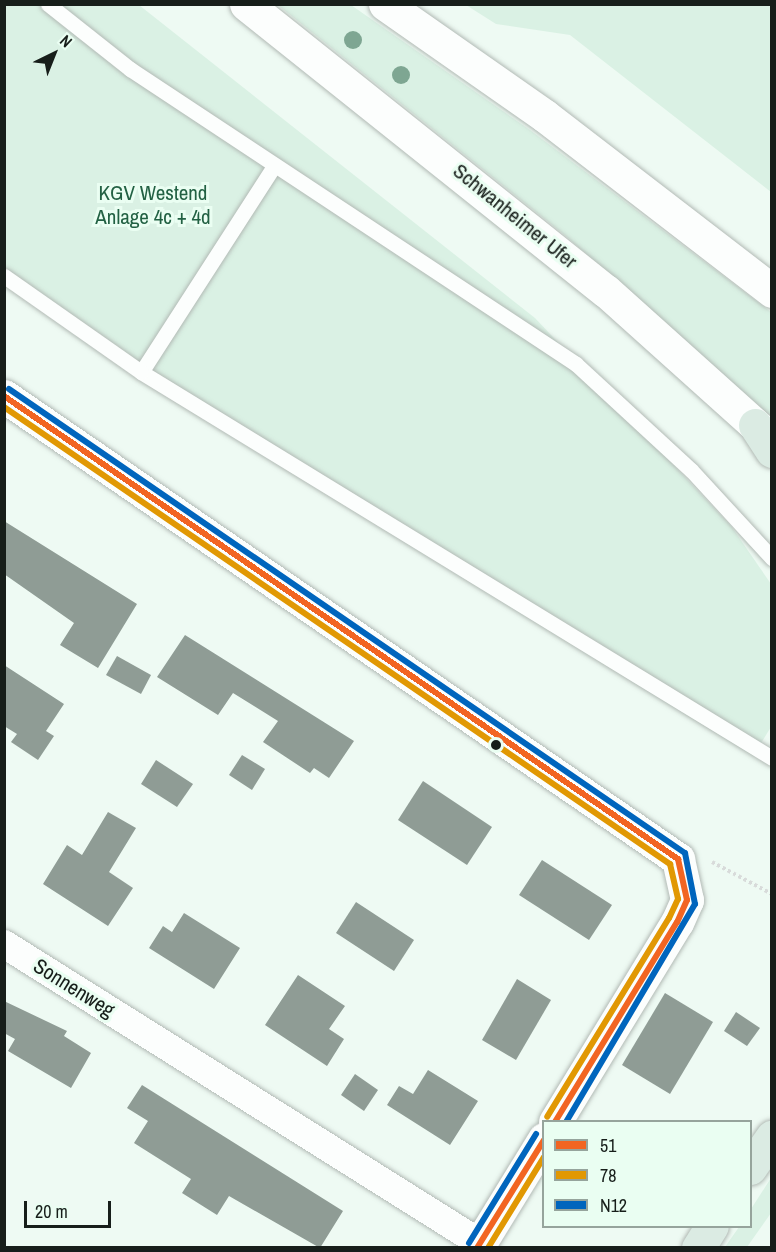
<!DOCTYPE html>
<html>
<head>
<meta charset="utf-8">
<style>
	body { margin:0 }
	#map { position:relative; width:776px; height:1252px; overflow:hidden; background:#eefaf3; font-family:"Archivo Narrow",sans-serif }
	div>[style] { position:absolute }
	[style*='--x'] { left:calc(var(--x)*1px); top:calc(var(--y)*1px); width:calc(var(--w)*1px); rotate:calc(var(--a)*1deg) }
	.green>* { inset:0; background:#daf1e4 }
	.building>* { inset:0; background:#8f9c95 }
	.path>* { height:4px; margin-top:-2px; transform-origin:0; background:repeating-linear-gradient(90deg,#d8dbda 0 3px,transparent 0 6px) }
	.roads { filter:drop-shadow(0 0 2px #b2bab5) drop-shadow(0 0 2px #b2bab5) }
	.lane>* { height:15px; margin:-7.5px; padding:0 7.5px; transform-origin:7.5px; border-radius:7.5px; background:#fcfefd }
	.street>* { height:28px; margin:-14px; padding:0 14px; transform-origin:14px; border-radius:14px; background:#fcfefd }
	.secondary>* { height:33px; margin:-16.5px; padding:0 16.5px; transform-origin:16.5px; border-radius:16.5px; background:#fcfefd }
	.highway>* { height:33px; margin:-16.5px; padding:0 16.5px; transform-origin:16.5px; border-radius:16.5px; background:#dbebe3 }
	.bus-1>* { height:6px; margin:-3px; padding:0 3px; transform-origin:3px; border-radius:3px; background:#f26522 }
	.bus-2>* { height:6px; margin:-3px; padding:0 3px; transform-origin:3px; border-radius:3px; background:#e19803 }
	.bus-3>* { height:6px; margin:-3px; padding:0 3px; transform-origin:3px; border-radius:3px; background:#0065bd }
	.trees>* { width:18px; height:18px; margin:-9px; border-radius:50%; background:#7ea692 }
	.dots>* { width:16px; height:16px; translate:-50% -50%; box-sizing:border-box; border:3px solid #eafef2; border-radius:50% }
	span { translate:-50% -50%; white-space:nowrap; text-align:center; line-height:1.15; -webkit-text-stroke:6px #eafef2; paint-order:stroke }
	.park-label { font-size:21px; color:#226143 }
	.street-label { font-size:21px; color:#171e1a }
	.frame { position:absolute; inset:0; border:6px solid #171e1a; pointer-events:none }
	.legend { position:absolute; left:542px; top:1120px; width:210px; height:108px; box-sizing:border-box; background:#eafef2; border:2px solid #96a49c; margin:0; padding:8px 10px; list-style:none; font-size:18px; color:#171e1a }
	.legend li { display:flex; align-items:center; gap:12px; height:30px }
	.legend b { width:30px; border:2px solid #96a49c }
	.north { position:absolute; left:24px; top:24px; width:60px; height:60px; -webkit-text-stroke:4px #eafef2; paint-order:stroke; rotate:43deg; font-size:16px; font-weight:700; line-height:24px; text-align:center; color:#171e1a }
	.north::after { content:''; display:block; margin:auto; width:21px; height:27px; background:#171e1a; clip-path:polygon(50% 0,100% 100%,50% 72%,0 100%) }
	.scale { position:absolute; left:24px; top:1201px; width:87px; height:27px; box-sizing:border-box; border:3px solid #171e1a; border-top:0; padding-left:8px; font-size:18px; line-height:21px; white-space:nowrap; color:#171e1a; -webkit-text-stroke:4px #eafef2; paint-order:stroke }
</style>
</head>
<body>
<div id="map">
	<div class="green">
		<i style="clip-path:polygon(5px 5px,139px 5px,535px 318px,731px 526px,771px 584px,771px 727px,753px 756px,179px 404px,5px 281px)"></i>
		<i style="clip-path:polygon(278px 5px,351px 5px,530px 130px,771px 312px,771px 420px,566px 236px)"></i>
		<i style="clip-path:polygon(466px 5px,771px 5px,771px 192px,570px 35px,496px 24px)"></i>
		<i style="clip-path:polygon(771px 1178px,771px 1213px,747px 1247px,725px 1247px,739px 1227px,750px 1226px,751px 1209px)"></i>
	</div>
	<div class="building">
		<i style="clip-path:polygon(4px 521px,137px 604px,98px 668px,60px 645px,74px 623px,4px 574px)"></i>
		<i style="clip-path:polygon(185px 635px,354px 741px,329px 778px,314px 768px,310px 773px,263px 742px,278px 721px,233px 693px,218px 715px,157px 677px)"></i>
		<i style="clip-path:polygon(117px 656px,151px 675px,141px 694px,106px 675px)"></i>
		<i style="clip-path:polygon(4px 665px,64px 704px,46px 731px,54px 736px,38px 760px,11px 742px,17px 734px,4px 726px)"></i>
		<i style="clip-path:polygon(242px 755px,265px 769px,252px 790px,229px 775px)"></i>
		<i style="clip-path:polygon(156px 760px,193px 784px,177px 807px,141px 784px)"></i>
		<i style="clip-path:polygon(423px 781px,492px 827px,467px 865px,398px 820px)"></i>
		<i style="clip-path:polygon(108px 812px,136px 828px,109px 872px,133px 888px,108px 926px,43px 884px,67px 845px,82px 855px)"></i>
		<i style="clip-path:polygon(542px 860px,612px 905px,589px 940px,519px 895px)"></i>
		<i style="clip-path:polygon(356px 902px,414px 940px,394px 971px,336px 933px)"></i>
		<i style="clip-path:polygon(184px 913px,240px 948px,214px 989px,149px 948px,163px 926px,172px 932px)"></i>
		<i style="clip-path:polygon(298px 975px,345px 1006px,329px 1029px,344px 1039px,327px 1066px,265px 1025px)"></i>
		<i style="clip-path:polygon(517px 979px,551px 1000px,516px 1060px,482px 1040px)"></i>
		<i style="clip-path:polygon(665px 993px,713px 1022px,670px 1094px,622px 1065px)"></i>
		<i style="clip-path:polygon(4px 1001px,67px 1031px,64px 1036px,91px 1053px,71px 1088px,8px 1051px,15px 1039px,4px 1033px)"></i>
		<i style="clip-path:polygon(736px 1012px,760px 1028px,747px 1046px,724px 1031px)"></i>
		<i style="clip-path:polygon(428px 1070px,478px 1101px,450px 1145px,387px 1105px,399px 1086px,413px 1094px)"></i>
		<i style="clip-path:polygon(355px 1074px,378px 1090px,364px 1111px,341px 1095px)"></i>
		<i style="clip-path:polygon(142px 1085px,343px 1211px,320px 1248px,229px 1196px,217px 1215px,182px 1193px,191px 1179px,134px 1143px,148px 1121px,127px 1108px)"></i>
	</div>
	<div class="path">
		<i style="--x:712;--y:862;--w:68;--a:28.1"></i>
	</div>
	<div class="roads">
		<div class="lane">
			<i style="--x:48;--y:4;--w:105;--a:38.4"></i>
			<i style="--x:130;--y:69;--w:535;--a:33.48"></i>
			<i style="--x:576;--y:364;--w:156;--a:42.7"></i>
			<i style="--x:691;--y:470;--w:120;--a:47.4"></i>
			<i style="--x:274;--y:166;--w:245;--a:122.8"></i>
			<i style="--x:141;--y:372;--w:740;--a:31.46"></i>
			<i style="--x:4;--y:276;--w:167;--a:35"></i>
		</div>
		<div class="street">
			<i style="--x:4;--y:944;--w:562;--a:32.14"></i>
		</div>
		<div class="secondary">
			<i style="--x:246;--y:4;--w:460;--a:38.6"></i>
			<i style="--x:606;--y:291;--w:223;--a:41.9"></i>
			<i style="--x:385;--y:4;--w:195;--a:35"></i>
			<i style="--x:545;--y:116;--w:287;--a:37.6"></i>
			<i style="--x:4;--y:396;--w:818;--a:34.49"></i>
			<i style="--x:678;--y:859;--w:42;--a:77.6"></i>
			<i style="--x:687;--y:900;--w:24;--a:114"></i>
			<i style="--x:677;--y:922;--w:234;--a:121.4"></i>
			<i style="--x:477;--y:1248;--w:128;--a:-58.4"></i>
		</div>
		<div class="highway">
			<i style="--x:755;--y:425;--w:31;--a:57"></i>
			<i style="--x:750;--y:1168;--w:38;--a:-55"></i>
			<i style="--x:698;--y:1248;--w:26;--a:-58"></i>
		</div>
	</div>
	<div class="bus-1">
		<i style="--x:4;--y:396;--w:818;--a:34.49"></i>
		<i style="--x:678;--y:859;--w:42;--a:77.6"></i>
		<i style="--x:687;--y:900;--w:24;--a:114"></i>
		<i style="--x:677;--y:922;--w:234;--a:121.4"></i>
		<i style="--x:477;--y:1248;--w:127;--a:-58.2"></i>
	</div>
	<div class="bus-2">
		<i style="--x:4;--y:407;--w:808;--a:34.46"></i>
		<i style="--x:670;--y:864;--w:36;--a:77"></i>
		<i style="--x:678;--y:899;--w:21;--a:115"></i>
		<i style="--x:669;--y:918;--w:233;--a:121.5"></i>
		<i style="--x:488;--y:1248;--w:107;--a:-58.4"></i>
	</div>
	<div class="bus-3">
		<i style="--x:9;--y:389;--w:820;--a:34.47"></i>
		<i style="--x:685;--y:853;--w:52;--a:78.9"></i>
		<i style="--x:695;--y:904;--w:253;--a:120.6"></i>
		<i style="--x:469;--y:1243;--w:128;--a:-58.4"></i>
	</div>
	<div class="trees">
		<i style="left:353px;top:40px"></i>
		<i style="left:401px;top:75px"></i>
	</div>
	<div class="dots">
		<i style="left:496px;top:745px;background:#171e1a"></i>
	</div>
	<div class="park-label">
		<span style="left:153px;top:205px">KGV Westend<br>Anlage 4c + 4d</span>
	</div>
	<div class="street-label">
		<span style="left:515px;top:216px;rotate:39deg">Schwanheimer Ufer</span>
		<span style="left:74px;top:988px;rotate:32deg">Sonnenweg</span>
	</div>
	<div class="frame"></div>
	<ul class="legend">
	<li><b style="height:8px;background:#f26522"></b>51</li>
	<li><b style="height:8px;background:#e19803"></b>78</li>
	<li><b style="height:8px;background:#0065bd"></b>N12</li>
	</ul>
	<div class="north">N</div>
	<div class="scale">20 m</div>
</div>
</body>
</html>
